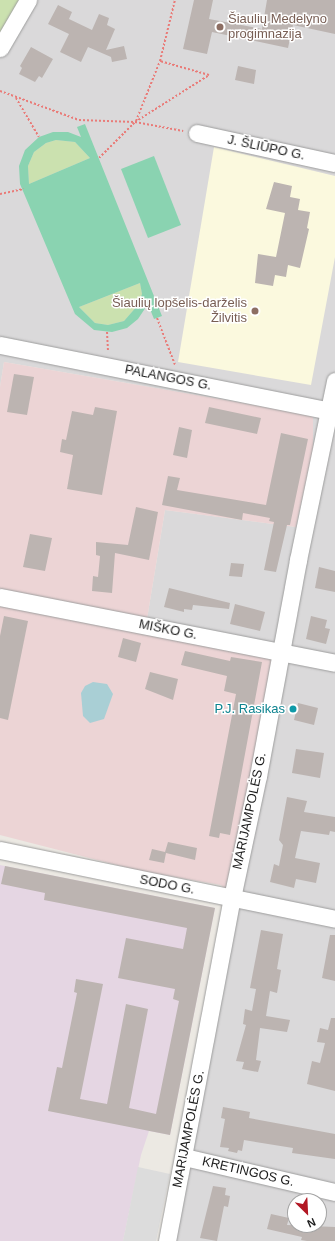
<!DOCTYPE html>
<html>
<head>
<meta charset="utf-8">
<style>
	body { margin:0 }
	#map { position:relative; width:335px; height:1241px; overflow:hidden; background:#ece9e3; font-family:Helvetica,sans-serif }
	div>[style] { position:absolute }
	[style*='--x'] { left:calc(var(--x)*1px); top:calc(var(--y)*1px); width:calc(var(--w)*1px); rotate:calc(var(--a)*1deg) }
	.residential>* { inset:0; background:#dad9da }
	.commercial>* { inset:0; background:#ecd4d5 }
	.industrial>* { inset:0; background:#e5d6e3 }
	.education>* { inset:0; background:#fbf9de }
	.grass>* { inset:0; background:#cbe1af }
	.pitch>* { inset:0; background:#8ad3b1 }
	.parking>* { inset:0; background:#dcdcdc }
	.water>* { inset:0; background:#a9cfd5 }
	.building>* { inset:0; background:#bcb4b1 }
	.path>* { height:2px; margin-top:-1px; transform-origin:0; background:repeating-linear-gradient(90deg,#e97b78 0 2px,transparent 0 4px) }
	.roads { filter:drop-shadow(0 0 1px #9d9d9d) drop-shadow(0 0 1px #9d9d9d) }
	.minor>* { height:17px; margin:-8.5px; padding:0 8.5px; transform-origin:8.5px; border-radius:8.5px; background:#fff }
	.dots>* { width:11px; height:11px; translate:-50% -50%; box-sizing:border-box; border:2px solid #fff; border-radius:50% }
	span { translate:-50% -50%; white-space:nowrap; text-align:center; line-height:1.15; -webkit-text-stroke:3px #fff; paint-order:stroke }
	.education-label { font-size:13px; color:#785e54 }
	.left { translate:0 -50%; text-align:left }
	.right { translate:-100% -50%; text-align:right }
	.street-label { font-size:13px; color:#1c1c1c }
	.culture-label { font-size:13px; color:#0d838f }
	.north { position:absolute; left:287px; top:1193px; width:40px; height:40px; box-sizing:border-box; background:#fff; border:1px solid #a4a4a4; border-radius:50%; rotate:156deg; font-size:11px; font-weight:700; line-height:16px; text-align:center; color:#1c1c1c }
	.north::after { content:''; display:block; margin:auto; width:14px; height:18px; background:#b21723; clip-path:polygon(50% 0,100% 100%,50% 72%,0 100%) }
</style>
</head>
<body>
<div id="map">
	<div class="residential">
		<i style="clip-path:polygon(evenodd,23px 0,335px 0,335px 1241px,167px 1241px,232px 898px,0 597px,0 589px,147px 619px,165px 510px,296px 527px,313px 449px,313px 415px,4px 362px,0 387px,0 40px,23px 0,295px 1201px,319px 1201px,319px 1225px,295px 1225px,295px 1201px)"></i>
	</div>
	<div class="commercial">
		<i style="clip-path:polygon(4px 362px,313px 415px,313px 449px,296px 527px,165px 510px,147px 619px,0 589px,0 387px)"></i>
		<i style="clip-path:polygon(0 597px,280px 651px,232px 898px,221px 885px,140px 871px,0 835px)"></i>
	</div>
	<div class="industrial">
		<i style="clip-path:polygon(0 865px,215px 908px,170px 1135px,149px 1131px,141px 1155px,123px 1241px,0 1241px)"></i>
	</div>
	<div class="education">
		<i style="clip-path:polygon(214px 147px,335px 176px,335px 257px,311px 385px,178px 362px)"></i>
	</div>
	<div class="grass">
		<i style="clip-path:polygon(0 0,23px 0,0 40px)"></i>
		<i style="clip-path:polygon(56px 140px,75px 142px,90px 158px,29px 184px,28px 166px,34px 152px,46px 143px)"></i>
		<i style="clip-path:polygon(140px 283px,142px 294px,138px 305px,124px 321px,108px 325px,95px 323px,79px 307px)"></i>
	</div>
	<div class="pitch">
		<i style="clip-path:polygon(evenodd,85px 124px,162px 316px,154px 319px,148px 304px,138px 319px,127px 328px,112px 332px,94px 330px,75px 314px,20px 184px,19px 166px,25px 150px,39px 137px,53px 132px,68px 132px,81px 137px,77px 127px,85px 124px,56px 140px,75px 142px,90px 158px,29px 184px,28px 166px,34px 152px,46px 143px,56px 140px,85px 124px,140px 283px,142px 294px,138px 305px,124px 321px,108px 325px,95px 323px,79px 307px,140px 283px)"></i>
		<i style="clip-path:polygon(154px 156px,181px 225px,148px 238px,121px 169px)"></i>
	</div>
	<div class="parking">
		<i style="clip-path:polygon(138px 1167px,170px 1174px,156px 1241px,123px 1241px)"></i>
	</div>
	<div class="water">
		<i style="clip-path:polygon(93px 682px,107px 684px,113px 694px,104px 719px,90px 723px,83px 716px,81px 693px,85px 686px)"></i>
	</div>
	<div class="building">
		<i style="clip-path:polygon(194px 0,213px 0,209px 19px,262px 29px,267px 0,335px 0,335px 34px,293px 25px,288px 48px,212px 32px,207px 54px,183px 49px)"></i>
		<i style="clip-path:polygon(58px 5px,72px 12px,69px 19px,92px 30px,99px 14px,109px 18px,107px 25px,115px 29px,106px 50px,124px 46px,127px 59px,112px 62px,111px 57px,88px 47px,81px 62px,60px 52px,69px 34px,48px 24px)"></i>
		<i style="clip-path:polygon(31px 47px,53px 59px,42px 78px,39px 76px,35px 82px,19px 74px,22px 68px,20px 66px)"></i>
		<i style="clip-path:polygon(238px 66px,256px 70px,254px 84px,235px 80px)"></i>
		<i style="clip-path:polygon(274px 182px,292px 186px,290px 197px,300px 199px,298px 210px,310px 212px,307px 228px,309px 229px,300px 268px,288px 265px,286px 277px,275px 275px,273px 286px,255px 283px,258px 254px,276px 257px,285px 213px,266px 209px)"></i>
		<i style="clip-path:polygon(14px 374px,34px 377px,27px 415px,7px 412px)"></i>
		<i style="clip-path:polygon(95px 407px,117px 411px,102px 495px,67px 489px,73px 455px,60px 452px,62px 439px,66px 440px,72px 411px,93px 415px)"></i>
		<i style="clip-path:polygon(209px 407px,261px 418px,257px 434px,205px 423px)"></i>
		<i style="clip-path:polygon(179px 427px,192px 430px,187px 458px,173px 455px)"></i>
		<i style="clip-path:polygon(281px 433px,308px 439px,290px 525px,287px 525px,276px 572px,264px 570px,274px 522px,269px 521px,270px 518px,243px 513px,242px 520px,162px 505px,168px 476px,180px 478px,177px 490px,266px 505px)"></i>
		<i style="clip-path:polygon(136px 507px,158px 512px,149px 560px,115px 553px,112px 593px,92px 591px,93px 576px,98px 577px,100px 556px,96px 555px,96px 542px,128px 545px)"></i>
		<i style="clip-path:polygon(30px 534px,52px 538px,45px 571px,23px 567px)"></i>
		<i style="clip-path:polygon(231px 563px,244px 564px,242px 577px,229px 576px)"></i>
		<i style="clip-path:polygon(319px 567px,335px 571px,335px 592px,315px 588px)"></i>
		<i style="clip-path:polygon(169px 588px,230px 603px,229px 609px,193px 605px,192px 610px,184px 609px,184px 612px,164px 607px)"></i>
		<i style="clip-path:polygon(235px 604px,265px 612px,260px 631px,230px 624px)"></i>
		<i style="clip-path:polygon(4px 616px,28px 621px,8px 720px,0 718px,0 636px)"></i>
		<i style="clip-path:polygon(311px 616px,327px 620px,325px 628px,330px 629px,326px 644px,306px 639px)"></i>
		<i style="clip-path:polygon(123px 638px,141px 643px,136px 662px,118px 657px)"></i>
		<i style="clip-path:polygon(185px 651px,230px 661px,231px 657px,262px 662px,230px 835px,220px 833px,219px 838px,209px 836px,236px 694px,224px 691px,227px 676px,181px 665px)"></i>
		<i style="clip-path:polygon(150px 672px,178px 679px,173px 700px,145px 689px)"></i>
		<i style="clip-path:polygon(298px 703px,318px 708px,314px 725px,294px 720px)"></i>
		<i style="clip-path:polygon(296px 749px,324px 753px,320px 778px,292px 773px)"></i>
		<i style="clip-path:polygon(287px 797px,307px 801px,304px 812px,335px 817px,335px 832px,330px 831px,329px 835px,301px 831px,295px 858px,320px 863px,316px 883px,296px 879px,294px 888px,270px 882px,274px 864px,279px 866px,283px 845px,279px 840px)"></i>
		<i style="clip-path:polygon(168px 842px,197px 848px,195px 860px,166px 853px,164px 863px,149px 860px,152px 849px,165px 852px)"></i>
		<i style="clip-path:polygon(5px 866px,215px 908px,170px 1135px,48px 1111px,57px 1067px,62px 1068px,77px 993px,74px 992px,76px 979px,103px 984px,80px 1099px,107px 1104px,126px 1004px,148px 1009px,129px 1108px,156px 1114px,179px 1001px,173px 999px,175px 989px,118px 978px,126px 938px,183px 949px,187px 928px,44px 900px,45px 893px,1px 884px)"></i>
		<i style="clip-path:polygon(261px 930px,283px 934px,277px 969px,281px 970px,277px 993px,270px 991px,266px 1016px,290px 1020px,287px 1032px,260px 1028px,256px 1060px,261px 1061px,258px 1072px,242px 1069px,244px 1062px,236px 1061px,246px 1025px,243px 1024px,245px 1009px,252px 1011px,256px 989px,250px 988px)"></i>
		<i style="clip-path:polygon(330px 935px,335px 935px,335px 981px,322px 978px)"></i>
		<i style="clip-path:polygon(331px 1018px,335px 1018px,335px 1091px,307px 1084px,312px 1061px,320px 1063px,325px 1043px,317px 1042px,320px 1028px,328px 1030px)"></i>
		<i style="clip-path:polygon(223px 1107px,250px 1112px,249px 1118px,335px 1134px,335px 1159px,292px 1153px,293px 1148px,244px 1140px,242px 1151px,238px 1150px,237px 1153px,228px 1151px,229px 1148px,220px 1147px,225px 1119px,221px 1118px)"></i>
		<i style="clip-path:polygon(213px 1186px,226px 1188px,225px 1195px,230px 1196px,228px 1207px,224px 1206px,217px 1241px,200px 1238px)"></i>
		<i style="clip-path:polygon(271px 1214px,289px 1218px,287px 1225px,335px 1227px,335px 1241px,307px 1241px,301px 1240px,302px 1237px,267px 1229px)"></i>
	</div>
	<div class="path">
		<i style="--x:0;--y:91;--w:84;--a:20.2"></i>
		<i style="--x:79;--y:120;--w:56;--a:2"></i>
		<i style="--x:135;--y:122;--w:49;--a:10.6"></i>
		<i style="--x:16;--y:98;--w:45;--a:59.5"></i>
		<i style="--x:136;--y:121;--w:65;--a:-68.2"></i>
		<i style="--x:99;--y:158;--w:51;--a:-45"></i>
		<i style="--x:135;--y:122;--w:88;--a:-32.4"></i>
		<i style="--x:209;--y:75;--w:51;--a:-164.1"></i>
		<i style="--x:160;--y:61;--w:63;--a:-76.2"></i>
		<i style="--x:0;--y:194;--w:24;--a:-12"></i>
		<i style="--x:157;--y:318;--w:50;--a:69"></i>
		<i style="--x:107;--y:332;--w:20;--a:87"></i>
	</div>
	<div class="roads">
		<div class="minor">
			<i style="--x:0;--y:48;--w:56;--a:-59.7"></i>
			<i style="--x:197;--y:133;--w:141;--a:12.3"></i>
			<i style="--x:0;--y:345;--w:342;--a:11.3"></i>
			<i style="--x:0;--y:597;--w:341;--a:11.1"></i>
			<i style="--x:0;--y:850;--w:342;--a:11.6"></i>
			<i style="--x:184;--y:1157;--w:155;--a:13.1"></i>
			<i style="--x:167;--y:1241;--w:349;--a:-79.3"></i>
			<i style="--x:232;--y:898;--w:125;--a:-78"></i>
			<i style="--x:258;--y:776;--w:220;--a:-79.5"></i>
			<i style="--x:298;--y:560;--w:183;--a:-78.3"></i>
		</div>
	</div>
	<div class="dots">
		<i style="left:220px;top:27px;background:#8d6e63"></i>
		<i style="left:255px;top:311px;background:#8d6e63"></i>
		<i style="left:293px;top:709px;background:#0f9aa8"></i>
	</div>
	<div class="education-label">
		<span class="left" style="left:228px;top:27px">Šiaulių Medelyno<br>progimnazija</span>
		<span class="right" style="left:247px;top:311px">Šiaulių lopšelis-darželis<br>Žilvitis</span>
	</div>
	<div class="street-label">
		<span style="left:266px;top:148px;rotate:12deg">J. ŠLIŪPO G.</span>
		<span style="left:168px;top:378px;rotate:11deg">PALANGOS G.</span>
		<span style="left:168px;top:630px;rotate:11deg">MIŠKO G.</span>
		<span style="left:250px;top:811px;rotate:-78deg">MARIJAMPOLĖS G.</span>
		<span style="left:167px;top:885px;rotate:11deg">SODO G.</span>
		<span style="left:189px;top:1129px;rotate:-79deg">MARIJAMPOLĖS G.</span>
		<span style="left:248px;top:1172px;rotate:13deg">KRETINGOS G.</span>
	</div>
	<div class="culture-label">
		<span class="right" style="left:285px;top:709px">P.J. Rasikas</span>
	</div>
	<div class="north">N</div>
</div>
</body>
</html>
